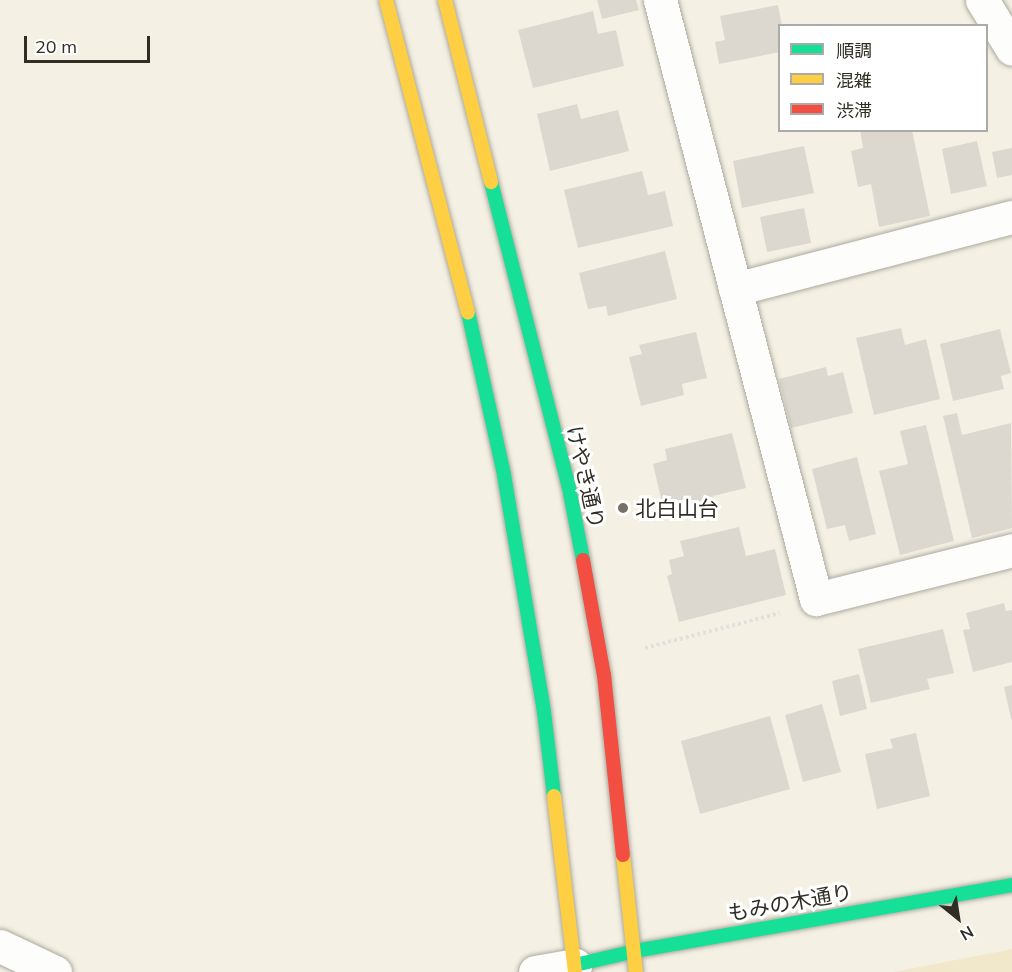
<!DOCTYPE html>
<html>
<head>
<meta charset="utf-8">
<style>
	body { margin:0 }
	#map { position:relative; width:1012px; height:972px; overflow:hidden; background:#f4f0e3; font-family:Mulish,"Noto Sans JP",sans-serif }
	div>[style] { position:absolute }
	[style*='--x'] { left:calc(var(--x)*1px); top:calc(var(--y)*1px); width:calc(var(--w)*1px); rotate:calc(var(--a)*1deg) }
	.green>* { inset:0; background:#f1e8cc }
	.building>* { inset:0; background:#dcd8cf }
	.path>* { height:4px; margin-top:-2px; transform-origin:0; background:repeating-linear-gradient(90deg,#e1e0db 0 3px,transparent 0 6px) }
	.roads { filter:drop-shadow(0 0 2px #acaaa0) drop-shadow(0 0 2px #acaaa0) }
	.street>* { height:33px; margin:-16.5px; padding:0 16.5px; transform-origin:16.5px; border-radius:16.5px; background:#fdfdfb }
	.fast>* { height:14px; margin:-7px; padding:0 7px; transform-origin:7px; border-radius:7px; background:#16e098 }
	.slow>* { height:14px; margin:-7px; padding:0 7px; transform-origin:7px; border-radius:7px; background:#ffcf43 }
	.jam>* { height:14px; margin:-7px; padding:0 7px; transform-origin:7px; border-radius:7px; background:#f24e42 }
	.dots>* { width:16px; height:16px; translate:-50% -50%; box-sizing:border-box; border:3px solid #fff; border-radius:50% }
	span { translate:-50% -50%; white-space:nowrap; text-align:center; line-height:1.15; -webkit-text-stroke:6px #fff; paint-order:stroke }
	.street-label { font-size:21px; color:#302d24 }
	.poi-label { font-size:21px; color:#302d24 }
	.left { translate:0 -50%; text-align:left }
	.legend { position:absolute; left:778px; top:24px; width:210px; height:108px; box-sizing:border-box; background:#fff; border:2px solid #acaba7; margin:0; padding:8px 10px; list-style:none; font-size:18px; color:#302d24 }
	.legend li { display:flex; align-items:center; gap:12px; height:30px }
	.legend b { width:30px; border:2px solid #acaba7 }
	.north { position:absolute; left:928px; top:888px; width:60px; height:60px; -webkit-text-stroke:4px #fff; paint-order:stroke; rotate:150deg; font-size:16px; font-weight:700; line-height:24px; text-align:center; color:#302d24 }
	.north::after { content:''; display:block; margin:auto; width:21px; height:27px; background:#302d24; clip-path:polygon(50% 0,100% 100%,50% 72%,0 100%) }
	.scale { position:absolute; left:24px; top:36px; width:126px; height:27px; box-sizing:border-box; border:3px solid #302d24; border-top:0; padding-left:8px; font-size:18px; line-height:21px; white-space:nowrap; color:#302d24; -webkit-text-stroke:4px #fff; paint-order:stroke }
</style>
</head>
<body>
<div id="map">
	<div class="green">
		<i style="clip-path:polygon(1012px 949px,1012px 972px,894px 972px)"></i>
	</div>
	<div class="building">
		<i style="clip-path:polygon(597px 0,636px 0,639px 10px,602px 19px)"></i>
		<i style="clip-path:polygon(778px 5px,782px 26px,780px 26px,780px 52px,719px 64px,715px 42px,725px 40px,720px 16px)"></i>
		<i style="clip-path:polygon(593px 11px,598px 34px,616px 30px,624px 66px,533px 88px,518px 30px)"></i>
		<i style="clip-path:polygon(577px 104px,581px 119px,618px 110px,629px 151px,550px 171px,537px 114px)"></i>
		<i style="clip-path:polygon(860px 130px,912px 130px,930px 216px,879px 227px,871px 184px,858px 187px,851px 151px,863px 148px)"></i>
		<i style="clip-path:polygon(977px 141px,987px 186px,951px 194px,942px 149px)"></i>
		<i style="clip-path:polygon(804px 146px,814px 193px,742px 208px,733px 161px)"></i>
		<i style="clip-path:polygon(1012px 148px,1012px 175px,997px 178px,992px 152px)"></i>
		<i style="clip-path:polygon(642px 171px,648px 195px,665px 191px,673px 226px,578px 248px,564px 190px)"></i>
		<i style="clip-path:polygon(804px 208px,811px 243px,767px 252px,760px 217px)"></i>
		<i style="clip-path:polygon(665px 251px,677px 299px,608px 316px,606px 306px,588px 309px,579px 273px)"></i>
		<i style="clip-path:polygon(901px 328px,905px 345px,926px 339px,940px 399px,874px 415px,856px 338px)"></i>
		<i style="clip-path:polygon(1000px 329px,1011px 373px,1001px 376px,1004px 389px,953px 401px,940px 344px)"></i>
		<i style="clip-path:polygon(696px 332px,707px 378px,682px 384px,684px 395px,641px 406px,629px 357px,642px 354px,639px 345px)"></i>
		<i style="clip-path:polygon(826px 367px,828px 376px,843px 372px,853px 413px,791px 428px,779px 379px)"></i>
		<i style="clip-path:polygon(957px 413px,962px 435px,1011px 423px,1012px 528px,972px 538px,943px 416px)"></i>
		<i style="clip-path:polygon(926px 425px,954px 541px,900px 555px,879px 471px,908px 464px,900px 431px)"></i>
		<i style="clip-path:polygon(732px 433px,746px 488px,713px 496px,714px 503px,665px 515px,653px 464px,667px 460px,665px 449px)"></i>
		<i style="clip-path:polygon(857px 457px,876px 534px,849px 541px,845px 525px,827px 529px,812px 469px)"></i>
		<i style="clip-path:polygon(739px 527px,746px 556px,775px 549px,786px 595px,679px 622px,667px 576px,672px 574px,669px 560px,684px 556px,680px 541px)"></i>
		<i style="clip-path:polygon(1004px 603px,1006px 611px,1012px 610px,1012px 662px,973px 672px,963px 630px,970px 629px,966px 613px)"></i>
		<i style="clip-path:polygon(943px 629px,954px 673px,927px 679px,930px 689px,871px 703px,858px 649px)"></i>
		<i style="clip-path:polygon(859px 674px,867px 709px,840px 716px,832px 681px)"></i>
		<i style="clip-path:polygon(1012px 685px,1012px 719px,1011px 719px,1004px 687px)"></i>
		<i style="clip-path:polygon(822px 704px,841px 772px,803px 782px,785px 715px)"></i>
		<i style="clip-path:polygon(770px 716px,790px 789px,700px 814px,681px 741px)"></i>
		<i style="clip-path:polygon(916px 733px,930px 796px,877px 809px,865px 754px,893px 748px,890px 739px)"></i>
	</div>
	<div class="path">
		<i style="--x:645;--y:648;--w:139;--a:-14.5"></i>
	</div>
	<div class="roads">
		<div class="street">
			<i style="--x:660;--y:0;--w:619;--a:75.4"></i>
			<i style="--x:816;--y:599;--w:202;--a:-14"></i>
			<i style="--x:982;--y:0;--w:57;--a:58.5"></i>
			<i style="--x:735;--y:289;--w:286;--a:-14.6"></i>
			<i style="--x:0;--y:946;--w:61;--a:25.3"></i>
			<i style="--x:535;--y:972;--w:41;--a:-9.9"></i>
		</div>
		<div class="fast">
			<i style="--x:491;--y:182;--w:321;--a:75.7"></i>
			<i style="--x:570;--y:493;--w:68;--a:79"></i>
			<i style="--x:468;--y:312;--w:167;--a:77.5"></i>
			<i style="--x:504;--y:475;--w:240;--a:80.4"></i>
			<i style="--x:544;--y:712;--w:85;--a:83.2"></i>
			<i style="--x:575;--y:965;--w:62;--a:-13.1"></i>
			<i style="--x:635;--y:951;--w:383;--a:-9.9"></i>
		</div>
		<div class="slow">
			<i style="--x:386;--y:0;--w:323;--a:75.3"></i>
			<i style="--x:445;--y:0;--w:188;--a:75.8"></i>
			<i style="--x:554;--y:796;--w:177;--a:83.2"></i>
			<i style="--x:623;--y:855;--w:118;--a:83.7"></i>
		</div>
		<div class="jam">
			<i style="--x:583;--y:560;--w:117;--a:79.7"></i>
			<i style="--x:604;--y:675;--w:181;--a:84"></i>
		</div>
	</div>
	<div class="dots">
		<i style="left:623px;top:508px;background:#757167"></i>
	</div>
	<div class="street-label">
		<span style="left:586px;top:477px;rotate:77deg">けやき通り</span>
		<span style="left:790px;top:902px;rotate:-10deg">もみの木通り</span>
	</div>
	<div class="poi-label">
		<span class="left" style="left:635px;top:508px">北白山台</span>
	</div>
	<ul class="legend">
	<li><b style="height:8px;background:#16e098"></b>順調</li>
	<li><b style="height:8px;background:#ffcf43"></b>混雑</li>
	<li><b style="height:8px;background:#f24e42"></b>渋滞</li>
	</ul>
	<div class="north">N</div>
	<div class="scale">20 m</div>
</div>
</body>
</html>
